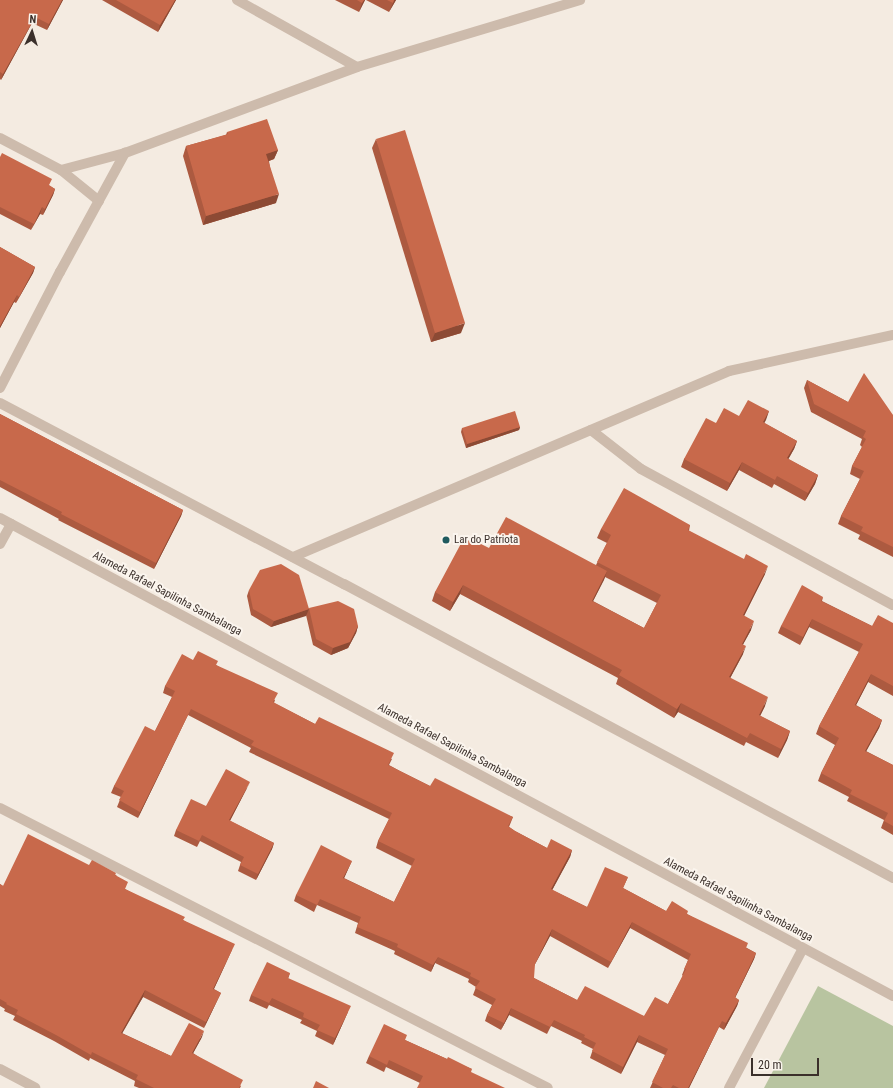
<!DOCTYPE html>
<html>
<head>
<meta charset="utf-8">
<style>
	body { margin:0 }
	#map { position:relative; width:893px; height:1088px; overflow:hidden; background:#f4ebe1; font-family:"Roboto Condensed",sans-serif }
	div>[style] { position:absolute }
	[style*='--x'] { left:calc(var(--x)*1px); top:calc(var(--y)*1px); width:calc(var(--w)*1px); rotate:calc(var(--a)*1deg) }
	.green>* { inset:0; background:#b8c4a0 }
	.lane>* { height:10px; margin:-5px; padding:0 5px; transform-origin:5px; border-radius:5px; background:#cdbbac }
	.street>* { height:10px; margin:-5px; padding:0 5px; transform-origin:5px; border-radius:5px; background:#cdbbac }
	.wall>* { inset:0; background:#ac5a40 }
	.shaded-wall>* { inset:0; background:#8c4a34 }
	.building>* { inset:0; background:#c8694b }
	.dots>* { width:11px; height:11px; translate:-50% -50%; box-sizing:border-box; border:2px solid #fbf5ee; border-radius:50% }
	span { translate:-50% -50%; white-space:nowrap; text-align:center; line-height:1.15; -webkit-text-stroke:4px #fbf5ee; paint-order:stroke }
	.poi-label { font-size:11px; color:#3b302b }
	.left { translate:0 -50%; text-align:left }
	.street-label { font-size:11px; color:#3b302b }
	.north { position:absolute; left:12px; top:12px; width:40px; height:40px; -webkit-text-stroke:3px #fbf5ee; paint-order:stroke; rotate:4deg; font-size:11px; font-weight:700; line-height:16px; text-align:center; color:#3b302b }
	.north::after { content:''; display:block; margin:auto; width:14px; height:18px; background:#3b302b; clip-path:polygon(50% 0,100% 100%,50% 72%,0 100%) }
	.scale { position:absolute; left:751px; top:1058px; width:68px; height:18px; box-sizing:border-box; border:2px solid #3b302b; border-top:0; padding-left:5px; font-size:12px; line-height:14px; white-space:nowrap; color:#3b302b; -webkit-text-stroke:3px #fbf5ee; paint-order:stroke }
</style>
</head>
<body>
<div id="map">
	<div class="green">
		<i style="clip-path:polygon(818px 986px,893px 1026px,893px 1088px,764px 1088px)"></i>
	</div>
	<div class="lane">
		<i style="--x:0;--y:544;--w:23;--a:-61"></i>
	</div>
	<div class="street">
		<i style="--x:237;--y:0;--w:137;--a:29.2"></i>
		<i style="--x:0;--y:138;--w:69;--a:27.7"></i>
		<i style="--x:61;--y:170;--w:49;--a:39.2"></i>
		<i style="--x:61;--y:170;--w:66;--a:-14.9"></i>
		<i style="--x:125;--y:153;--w:247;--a:-20.3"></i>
		<i style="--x:357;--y:67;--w:233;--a:-16.7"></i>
		<i style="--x:0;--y:388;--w:131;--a:-62.7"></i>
		<i style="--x:60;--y:272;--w:136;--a:-61.4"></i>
		<i style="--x:0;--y:403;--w:389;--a:27.8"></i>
		<i style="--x:344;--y:584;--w:623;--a:28.17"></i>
		<i style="--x:591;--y:430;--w:63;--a:38"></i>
		<i style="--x:641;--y:469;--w:286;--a:28.4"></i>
		<i style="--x:0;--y:518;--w:1013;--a:28.16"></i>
		<i style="--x:293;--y:557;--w:474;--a:-23.1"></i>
		<i style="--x:729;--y:371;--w:168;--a:-12.4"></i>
		<i style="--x:0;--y:808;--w:615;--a:27.06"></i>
		<i style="--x:0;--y:1069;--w:40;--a:28"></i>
		<i style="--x:729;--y:1088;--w:158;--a:-62.1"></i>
	</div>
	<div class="wall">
		<i style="clip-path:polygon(0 0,63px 0,47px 30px,32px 23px,1px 80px,0 79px)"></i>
		<i style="clip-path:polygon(102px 0,176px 0,158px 32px)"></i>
		<i style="clip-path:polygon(335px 0,365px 0,359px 12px)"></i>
		<i style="clip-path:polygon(366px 0,396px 0,389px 12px)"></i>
		<i style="clip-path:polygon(227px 132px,278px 150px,274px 159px,269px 161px,276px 203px,203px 225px,183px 156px,186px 146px,226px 135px)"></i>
		<i style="clip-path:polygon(376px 139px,461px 333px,431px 342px,372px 148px)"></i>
		<i style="clip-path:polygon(0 157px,55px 189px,53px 195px,43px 215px,40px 214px,31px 230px,0 214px)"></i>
		<i style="clip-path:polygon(0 247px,35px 267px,33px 273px,16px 303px,14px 302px,0 328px)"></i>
		<i style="clip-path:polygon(807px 380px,848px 402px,893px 415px,893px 557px,858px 539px,860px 535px,838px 524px,841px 516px,860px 479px,850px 474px,852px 466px,862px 447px,860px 445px,862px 439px,811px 412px,804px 388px)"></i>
		<i style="clip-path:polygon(769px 411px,764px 423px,797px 441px,794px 449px,788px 459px,818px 475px,815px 484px,805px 501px,774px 484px,772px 488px,739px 470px,727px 491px,681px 467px,684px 459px,716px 423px,739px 416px)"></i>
		<i style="clip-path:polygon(0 414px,183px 510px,181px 516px,154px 569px,58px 520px,59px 519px,0 487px)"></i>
		<i style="clip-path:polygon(520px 427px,519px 430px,466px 448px,461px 432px,462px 428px)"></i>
		<i style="clip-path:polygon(evenodd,690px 525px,689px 531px,765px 574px,744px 616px,751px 630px,743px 644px,743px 654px,730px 678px,765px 706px,760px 716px,790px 731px,787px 740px,778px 758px,746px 742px,744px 746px,678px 712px,674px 718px,616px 684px,618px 678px,460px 594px,450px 611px,432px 601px,435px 592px,489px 548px,596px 565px,607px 543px,597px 538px,601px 529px,690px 525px,605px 577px,657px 603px,644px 628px,593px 601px,605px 577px)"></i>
		<i style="clip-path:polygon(249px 590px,308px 608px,358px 626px,356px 633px,348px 648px,331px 655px,313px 645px,306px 615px,271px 627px,251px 615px,247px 596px)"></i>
		<i style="clip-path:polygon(823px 597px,822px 601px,872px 626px,893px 623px,893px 696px,868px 682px,856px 705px,882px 720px,879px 728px,866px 751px,893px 765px,893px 835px,881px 828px,884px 820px,847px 801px,849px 797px,818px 781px,821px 773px,835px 745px,816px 734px,819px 726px,859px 652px,809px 627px,800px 645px,778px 633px,781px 626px)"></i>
		<i style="clip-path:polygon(evenodd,193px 660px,216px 665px,275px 700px,274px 703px,315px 724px,392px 759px,389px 765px,400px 771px,430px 786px,513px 817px,509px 827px,515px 831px,547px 848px,572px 850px,570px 857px,552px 890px,587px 907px,628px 877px,623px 888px,666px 911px,687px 914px,747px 948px,756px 953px,754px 959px,735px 998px,739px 1000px,737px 1006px,724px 1030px,719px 1027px,689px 1088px,650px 1088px,665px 1055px,637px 1042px,621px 1074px,590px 1058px,593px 1049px,581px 1043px,582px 1041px,551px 1026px,547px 1034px,509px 1015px,501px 1030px,485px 1021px,487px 1015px,492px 1005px,473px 995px,476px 987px,468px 982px,469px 979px,435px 963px,431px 972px,394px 954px,395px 951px,355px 933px,358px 923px,317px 905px,314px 912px,294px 901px,296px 895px,352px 861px,344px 878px,394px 902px,412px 866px,376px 848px,378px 841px,389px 819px,249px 752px,251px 748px,188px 715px,138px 818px,117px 807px,121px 797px,111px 793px,114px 786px,155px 731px,172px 697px,163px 693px,165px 686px,193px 660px,630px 928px,688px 960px,682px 975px,683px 976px,668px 1004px,644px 1016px,577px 1000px,534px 978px,534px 966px,550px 936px,608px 968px,630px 928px)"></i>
		<i style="clip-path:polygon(247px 788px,230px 821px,274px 843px,272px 849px,256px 880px,238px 871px,241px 862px,200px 841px,197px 847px,174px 836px,176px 830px,206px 806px)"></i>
		<i style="clip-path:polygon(89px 865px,116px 875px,125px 889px,183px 920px,232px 950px,214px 989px,221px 993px,218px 999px,204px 1028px,143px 997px,122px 1033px,171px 1056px,202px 1037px,193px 1053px,241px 1086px,240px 1088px,139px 1088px,134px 1086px,135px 1081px,90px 1058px,89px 1061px,54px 1041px,13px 1020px,15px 1016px,4px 1011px,5px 1009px,0 1006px,0 884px,3px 886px)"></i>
		<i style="clip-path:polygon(290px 973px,288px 979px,348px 1012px,333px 1045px,315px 1036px,317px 1031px,300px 1023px,302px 1020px,269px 1005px,267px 1009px,249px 1001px,251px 995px)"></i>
		<i style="clip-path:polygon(405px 1040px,447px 1059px,472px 1069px,420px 1083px,386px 1067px,384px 1072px,366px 1063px,369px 1056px)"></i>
	</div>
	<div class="shaded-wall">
		<i style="clip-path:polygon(62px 0,63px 0,47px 30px,49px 24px)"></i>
		<i style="clip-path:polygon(175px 0,176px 0,158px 32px,160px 25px)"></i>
		<i style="clip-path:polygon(364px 0,365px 0,359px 12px,362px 3px)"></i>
		<i style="clip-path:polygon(394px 0,396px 0,389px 12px,393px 3px)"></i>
		<i style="clip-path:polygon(35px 17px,32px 23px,1px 80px,3px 74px)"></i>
		<i style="clip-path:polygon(278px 150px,274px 159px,263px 163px,266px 154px)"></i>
		<i style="clip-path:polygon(55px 189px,53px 195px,43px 215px,45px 209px)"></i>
		<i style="clip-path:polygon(279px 194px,276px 203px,203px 225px,206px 216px)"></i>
		<i style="clip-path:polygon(42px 207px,40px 214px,31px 230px,34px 224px)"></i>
		<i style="clip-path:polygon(35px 267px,33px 273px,16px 303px,19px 297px)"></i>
		<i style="clip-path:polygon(17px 295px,14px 302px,0 328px,0 326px)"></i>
		<i style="clip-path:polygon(465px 323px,461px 333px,431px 342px,435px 333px)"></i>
		<i style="clip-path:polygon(769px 411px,766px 420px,760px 431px,763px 422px)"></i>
		<i style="clip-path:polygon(520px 427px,519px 430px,466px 448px,467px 444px)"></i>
		<i style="clip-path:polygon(797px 441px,794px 449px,784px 467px,787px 458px)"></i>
		<i style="clip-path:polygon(742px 462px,739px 470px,727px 491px,730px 483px)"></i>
		<i style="clip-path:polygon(818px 475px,815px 484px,805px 501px,808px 493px)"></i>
		<i style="clip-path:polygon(183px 510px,181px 516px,154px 569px,156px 563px)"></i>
		<i style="clip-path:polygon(768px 566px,765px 574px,740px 624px,743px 615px)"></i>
		<i style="clip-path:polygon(607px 571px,604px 580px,589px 609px,592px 601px)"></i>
		<i style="clip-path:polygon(463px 585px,460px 594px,450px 611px,453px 602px)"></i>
		<i style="clip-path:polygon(309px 609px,306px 616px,271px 627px,274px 621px)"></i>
		<i style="clip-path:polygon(812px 619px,809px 627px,800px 645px,803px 637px)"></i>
		<i style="clip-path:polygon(754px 621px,751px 630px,739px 652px,742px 644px)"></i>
		<i style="clip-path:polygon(358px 626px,356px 633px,348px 648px,331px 655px,333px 648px)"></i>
		<i style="clip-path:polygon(746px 646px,743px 654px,726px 686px,729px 677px)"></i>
		<i style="clip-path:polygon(871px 674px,868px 682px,852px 713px,855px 705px)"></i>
		<i style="clip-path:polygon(768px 697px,765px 706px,756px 724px,759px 715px)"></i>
		<i style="clip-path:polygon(681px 703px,678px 712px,674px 718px,677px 709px)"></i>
		<i style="clip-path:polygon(191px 709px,188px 715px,138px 818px,140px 812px)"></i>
		<i style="clip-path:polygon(882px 720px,879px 728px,862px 759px,865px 751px)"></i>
		<i style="clip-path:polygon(790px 731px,787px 740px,778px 758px,781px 749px)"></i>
		<i style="clip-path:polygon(250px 782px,247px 788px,227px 826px,229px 820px)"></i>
		<i style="clip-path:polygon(274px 843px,272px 849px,256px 880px,258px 874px)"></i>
		<i style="clip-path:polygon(572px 850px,570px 857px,549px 896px,551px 889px)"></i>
		<i style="clip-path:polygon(352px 861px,349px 867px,341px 885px,343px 878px)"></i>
		<i style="clip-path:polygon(632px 922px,630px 928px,608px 968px,611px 962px)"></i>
		<i style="clip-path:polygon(552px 929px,550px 936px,532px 970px,535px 964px)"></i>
		<i style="clip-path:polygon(235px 944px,232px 950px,211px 995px,213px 989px)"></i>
		<i style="clip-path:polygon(756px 953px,754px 959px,732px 1004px,735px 997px)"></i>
		<i style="clip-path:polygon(438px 957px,435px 963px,431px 972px,433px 965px)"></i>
		<i style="clip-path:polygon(145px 990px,143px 997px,119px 1039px,121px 1033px)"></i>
		<i style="clip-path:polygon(221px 993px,218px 999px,204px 1028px,206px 1022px)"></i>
		<i style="clip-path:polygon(739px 1000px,737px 1006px,724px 1030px,726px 1023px)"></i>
		<i style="clip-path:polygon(351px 1006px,348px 1012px,333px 1045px,335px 1038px)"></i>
		<i style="clip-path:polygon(511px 1008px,509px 1015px,501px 1030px,504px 1023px)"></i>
		<i style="clip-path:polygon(722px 1021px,719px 1027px,689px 1088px,688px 1088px)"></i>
		<i style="clip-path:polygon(204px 1031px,202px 1037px,190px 1059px,192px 1053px)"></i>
		<i style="clip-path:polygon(639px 1035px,637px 1042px,621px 1074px,623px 1067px)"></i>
	</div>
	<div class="building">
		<i style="clip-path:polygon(0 0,62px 0,49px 24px,35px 17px,3px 74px,0 72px)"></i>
		<i style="clip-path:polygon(116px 0,175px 0,160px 25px)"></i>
		<i style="clip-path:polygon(357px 0,364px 0,362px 3px)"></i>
		<i style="clip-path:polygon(387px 0,394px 0,393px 3px)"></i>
		<i style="clip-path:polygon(267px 119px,278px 150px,266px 154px,279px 194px,206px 216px,186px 146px,228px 134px,227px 132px)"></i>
		<i style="clip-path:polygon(405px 130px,465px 323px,435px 333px,376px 139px)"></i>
		<i style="clip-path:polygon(2px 153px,52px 179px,49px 185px,55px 189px,45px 209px,42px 207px,34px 224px,0 207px,0 157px)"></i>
		<i style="clip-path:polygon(0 247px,35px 267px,19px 297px,17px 295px,0 326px)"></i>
		<i style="clip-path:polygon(864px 373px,893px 415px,893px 547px,861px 531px,863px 527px,841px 516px,864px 471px,852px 466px,866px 439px,863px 437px,866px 431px,814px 404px,807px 380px,848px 402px)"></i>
		<i style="clip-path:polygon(748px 400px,769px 411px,763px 422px,797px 441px,787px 458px,818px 475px,808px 493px,777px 476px,775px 480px,742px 462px,730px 483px,684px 459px,706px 418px,716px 423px,724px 408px,739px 416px)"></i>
		<i style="clip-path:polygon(515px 411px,520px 427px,467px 444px,462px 428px)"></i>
		<i style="clip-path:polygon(0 414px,183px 510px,156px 563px,61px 514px,62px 512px,0 480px)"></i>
		<i style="clip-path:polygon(624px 488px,690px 525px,688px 530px,744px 559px,746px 554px,768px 566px,743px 615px,754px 621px,742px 644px,746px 646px,729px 677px,768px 697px,759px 715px,790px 731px,781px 749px,750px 733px,747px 738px,681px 703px,677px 709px,619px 675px,622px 670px,463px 585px,453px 602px,435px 592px,465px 536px,489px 548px,506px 517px,607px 571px,592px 601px,644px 628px,661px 595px,597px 562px,611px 535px,601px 529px)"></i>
		<i style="clip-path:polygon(281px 564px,299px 575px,309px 609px,274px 621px,253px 609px,249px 590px,260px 570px)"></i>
		<i style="clip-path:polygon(802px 585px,823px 597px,821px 601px,872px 626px,878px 615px,893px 623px,893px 686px,871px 674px,855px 705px,882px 720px,865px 751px,893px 765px,893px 826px,884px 821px,888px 813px,850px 794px,852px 790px,821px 773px,839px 738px,819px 726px,863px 644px,812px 619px,803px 637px,781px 626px)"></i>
		<i style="clip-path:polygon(338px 601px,354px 609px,358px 626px,350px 642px,333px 648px,316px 639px,309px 608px)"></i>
		<i style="clip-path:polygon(evenodd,198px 651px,218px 661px,216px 665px,278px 693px,273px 702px,315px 724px,319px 717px,394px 753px,388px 765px,430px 786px,435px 778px,513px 817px,508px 826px,515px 831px,547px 848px,551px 839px,572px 850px,551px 889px,587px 907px,605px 867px,628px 877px,623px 888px,666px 911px,672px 901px,688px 911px,687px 914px,748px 943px,746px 948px,756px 953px,735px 997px,739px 1000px,726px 1023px,722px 1021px,688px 1088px,679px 1088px,673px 1085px,671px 1088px,663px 1088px,652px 1082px,668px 1049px,639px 1035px,623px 1067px,592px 1051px,596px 1043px,584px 1037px,585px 1035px,554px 1020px,550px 1027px,511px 1008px,504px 1023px,487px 1015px,496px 999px,475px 988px,480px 981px,470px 976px,471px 973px,438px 957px,433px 965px,397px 947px,398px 944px,357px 927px,361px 917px,320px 899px,317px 905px,296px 895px,321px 845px,352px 861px,343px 878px,394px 902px,415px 859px,378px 841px,392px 813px,251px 745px,254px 741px,191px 709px,140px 812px,119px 800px,124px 791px,114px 786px,145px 726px,155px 731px,175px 691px,165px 686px,182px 654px,193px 660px,198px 651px,632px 922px,691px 954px,684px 969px,686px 969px,668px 1004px,655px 997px,644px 1016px,585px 986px,577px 1000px,534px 978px,535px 964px,552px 929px,611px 962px,632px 922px)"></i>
		<i style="clip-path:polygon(226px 769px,250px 782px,229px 820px,274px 843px,258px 874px,240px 865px,244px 857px,202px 835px,199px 841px,176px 830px,191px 799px,206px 806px)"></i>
		<i style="clip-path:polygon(28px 834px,89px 865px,92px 860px,116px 873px,115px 875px,128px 882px,125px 889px,185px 917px,183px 920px,235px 944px,213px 989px,221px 993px,206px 1022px,145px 990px,121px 1033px,171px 1056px,189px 1023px,204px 1031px,192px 1053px,243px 1080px,239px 1088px,154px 1088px,136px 1079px,138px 1075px,92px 1052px,91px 1055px,56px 1035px,16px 1014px,18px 1010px,6px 1004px,7px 1003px,0 999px,0 884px,3px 886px)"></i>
		<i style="clip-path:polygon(267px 962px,290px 973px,288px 978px,351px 1006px,335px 1038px,317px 1030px,320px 1025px,303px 1017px,304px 1013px,272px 998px,269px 1003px,251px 995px)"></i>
		<i style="clip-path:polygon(384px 1024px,407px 1035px,405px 1040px,447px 1059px,448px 1057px,472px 1069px,471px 1072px,505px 1088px,417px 1088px,423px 1076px,389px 1060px,387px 1065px,369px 1056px)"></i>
		<i style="clip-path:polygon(316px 1081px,329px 1088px,313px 1088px)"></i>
	</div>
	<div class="dots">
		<i style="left:446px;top:540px;background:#1f5a5e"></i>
	</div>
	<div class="poi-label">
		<span class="left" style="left:454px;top:540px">Lar do Patriota</span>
	</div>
	<div class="street-label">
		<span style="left:167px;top:594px;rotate:28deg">Alameda Rafael Sapilinha Sambalanga</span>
		<span style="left:452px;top:746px;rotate:28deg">Alameda Rafael Sapilinha Sambalanga</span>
		<span style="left:738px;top:900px;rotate:28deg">Alameda Rafael Sapilinha Sambalanga</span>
	</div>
	<div class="north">N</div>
	<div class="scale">20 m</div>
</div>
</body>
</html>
